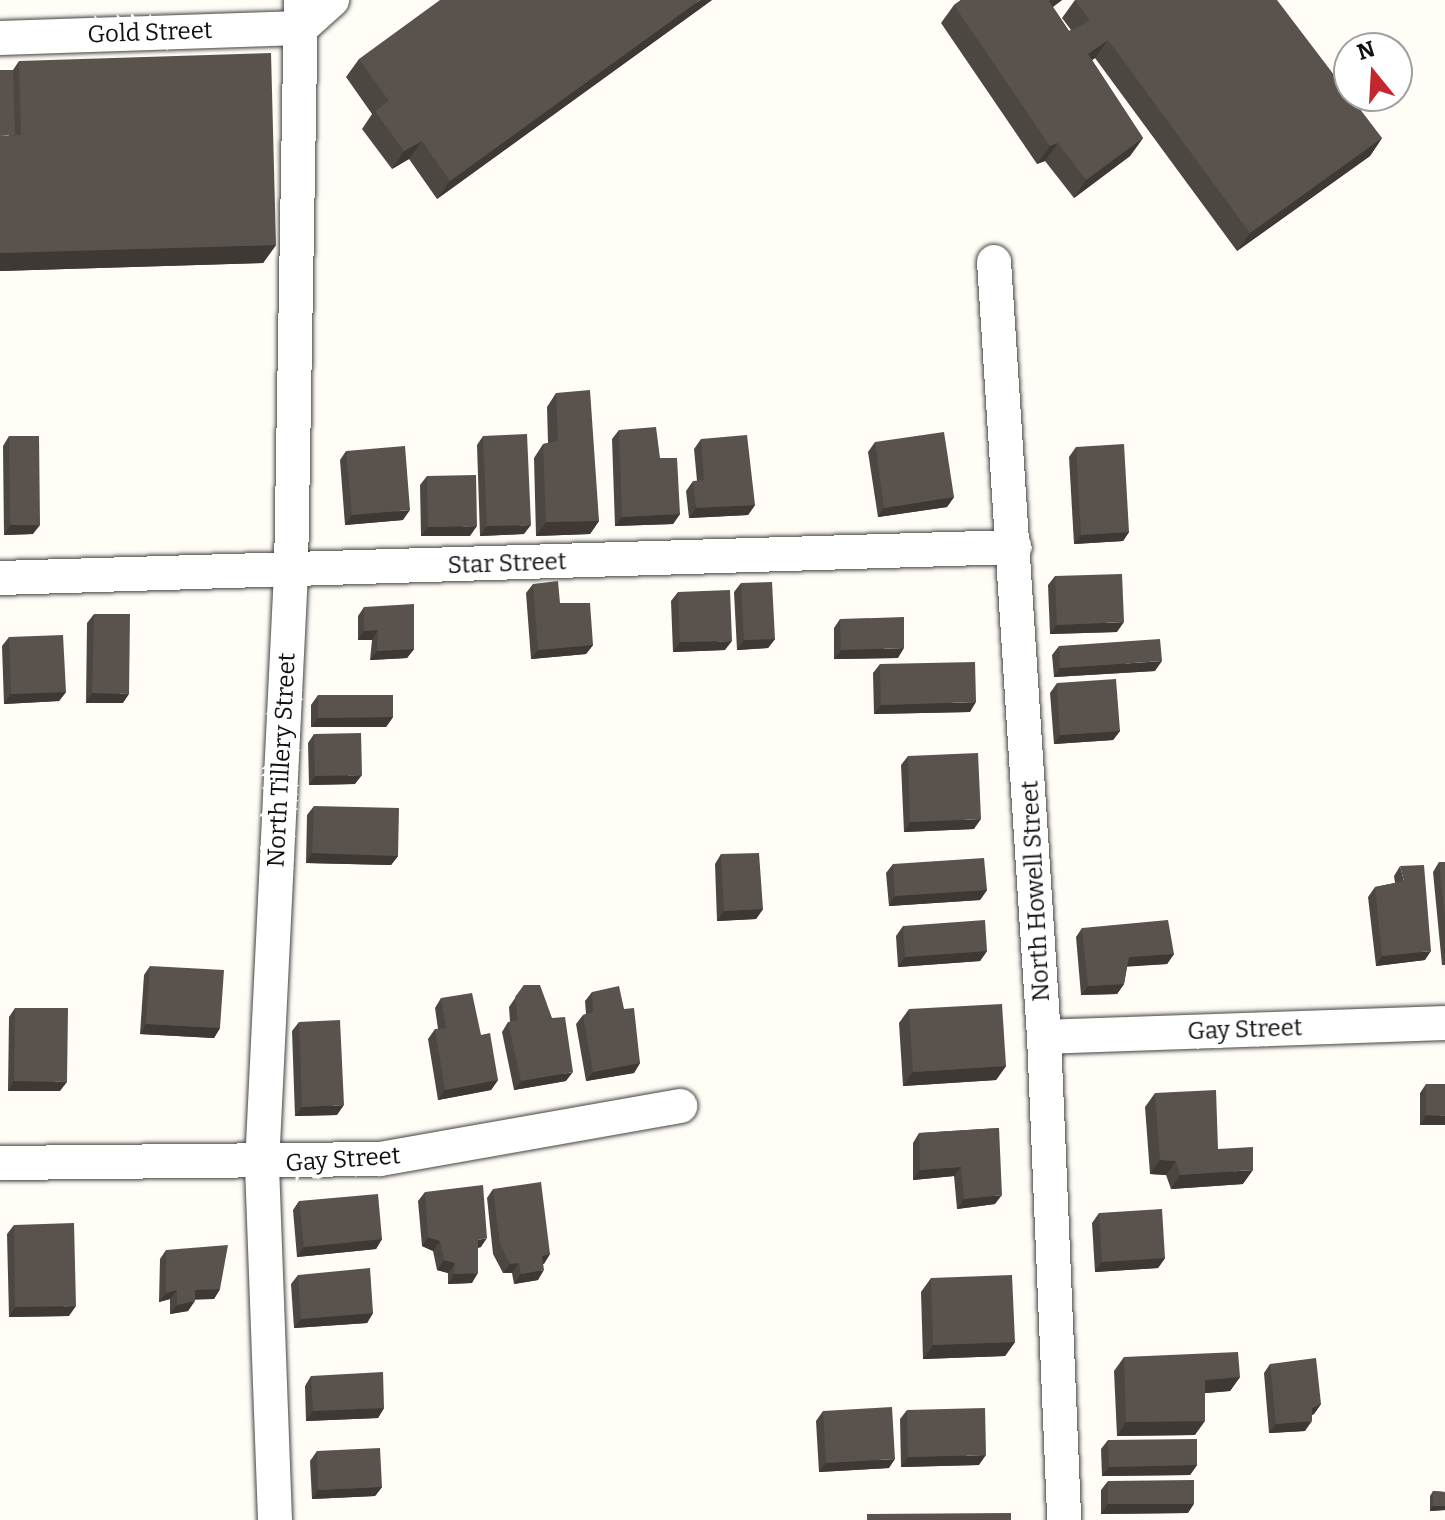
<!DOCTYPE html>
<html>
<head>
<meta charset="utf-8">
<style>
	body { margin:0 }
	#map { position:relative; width:1445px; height:1520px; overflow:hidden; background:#fffdf5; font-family:Bitter,serif }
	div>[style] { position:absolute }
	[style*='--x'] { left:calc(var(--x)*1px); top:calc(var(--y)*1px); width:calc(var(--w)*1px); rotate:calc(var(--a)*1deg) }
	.roads { filter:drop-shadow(0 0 2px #444) drop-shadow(0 0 2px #444) }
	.minor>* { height:34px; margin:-17px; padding:0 17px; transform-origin:17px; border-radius:17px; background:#fff }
	.wall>* { inset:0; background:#4d4742 }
	.shaded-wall>* { inset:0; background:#3f3936 }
	.building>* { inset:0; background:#5a524d }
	span { translate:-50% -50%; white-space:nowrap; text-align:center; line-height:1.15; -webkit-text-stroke:8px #fff; paint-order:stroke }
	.street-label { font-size:24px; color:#111 }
	.north { position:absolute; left:1333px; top:32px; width:80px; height:80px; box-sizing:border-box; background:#fff; border:2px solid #a0a0a0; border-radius:50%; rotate:342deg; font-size:22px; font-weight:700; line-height:32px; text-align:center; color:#111 }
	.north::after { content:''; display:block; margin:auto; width:28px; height:36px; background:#c4262e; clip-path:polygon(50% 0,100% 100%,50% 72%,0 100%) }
</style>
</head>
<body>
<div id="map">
	<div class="roads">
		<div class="minor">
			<i style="--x:0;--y:38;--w:301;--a:-1.9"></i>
			<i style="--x:301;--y:28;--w:42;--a:-42.1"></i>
			<i style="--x:994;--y:262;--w:777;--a:86.31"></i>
			<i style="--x:1044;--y:1037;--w:483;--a:87.6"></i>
			<i style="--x:0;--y:578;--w:1015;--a:-1.75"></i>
			<i style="--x:1044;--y:1037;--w:401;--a:-2"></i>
			<i style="--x:0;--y:1163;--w:380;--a:-0.6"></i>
			<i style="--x:380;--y:1159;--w:305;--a:-10"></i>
			<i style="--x:275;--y:1520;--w:355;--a:-92.1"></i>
			<i style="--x:262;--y:1165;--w:594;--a:-87.2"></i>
			<i style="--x:291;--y:572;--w:572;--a:-89"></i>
		</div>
	</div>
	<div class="wall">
		<i style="clip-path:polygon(712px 0,437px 199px,409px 159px,392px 169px,362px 129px,372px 114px,346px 77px,359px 59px)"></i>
		<i style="clip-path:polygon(961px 0,1062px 0,1053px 7px,1069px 31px,1071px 30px,1062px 18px,1075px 0,1382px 138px,1370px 156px,1237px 251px,1095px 58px,1092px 60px,1143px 138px,1130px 156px,1074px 198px,1045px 161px,1037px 164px,941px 23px,954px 5px)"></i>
		<i style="clip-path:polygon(19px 61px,276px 245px,263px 263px,0 271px,13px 70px)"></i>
		<i style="clip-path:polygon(556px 393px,599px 521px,590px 534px,536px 536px,534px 458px,543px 444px,548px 443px,547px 407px)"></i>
		<i style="clip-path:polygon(619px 430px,660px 458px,680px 514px,673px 524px,615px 526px,612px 439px)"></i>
		<i style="clip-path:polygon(9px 436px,33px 534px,4px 535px,3px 446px)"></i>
		<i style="clip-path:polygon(483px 436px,524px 534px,480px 536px,477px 445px)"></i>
		<i style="clip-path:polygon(701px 439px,755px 505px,748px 515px,689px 518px,686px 491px,693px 481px,697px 481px,694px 449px)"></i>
		<i style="clip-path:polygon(875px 442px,954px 497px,947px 507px,878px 517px,868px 452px)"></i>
		<i style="clip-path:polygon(1076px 447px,1129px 532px,1123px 541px,1074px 544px,1069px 457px)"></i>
		<i style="clip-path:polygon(346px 451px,403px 520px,345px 525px,340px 460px)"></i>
		<i style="clip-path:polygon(427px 476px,470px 536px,421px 536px,420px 485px)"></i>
		<i style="clip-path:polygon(1055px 576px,1117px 632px,1050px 634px,1048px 585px)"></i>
		<i style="clip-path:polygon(741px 583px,775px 639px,768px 648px,737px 650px,734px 592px)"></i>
		<i style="clip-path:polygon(533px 584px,560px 603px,593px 645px,586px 654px,531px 659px,526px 593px)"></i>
		<i style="clip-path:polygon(678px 592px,725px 650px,673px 652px,671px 601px)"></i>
		<i style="clip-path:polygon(364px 607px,414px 649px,407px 658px,370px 660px,372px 640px,358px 640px,358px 616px)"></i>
		<i style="clip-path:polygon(94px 614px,123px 703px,86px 703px,87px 623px)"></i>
		<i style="clip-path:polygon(840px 619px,898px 658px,834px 659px,834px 628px)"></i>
		<i style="clip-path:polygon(9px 637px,66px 692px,59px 701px,4px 704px,2px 646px)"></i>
		<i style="clip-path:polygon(1059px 646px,1155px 671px,1054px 677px,1052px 655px)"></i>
		<i style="clip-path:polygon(880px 664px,970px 712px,874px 714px,873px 673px)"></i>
		<i style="clip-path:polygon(1057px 683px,1120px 731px,1113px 740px,1054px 744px,1050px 693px)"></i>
		<i style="clip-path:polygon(318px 695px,393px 717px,386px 727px,311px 727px,311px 705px)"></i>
		<i style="clip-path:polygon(314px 734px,355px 784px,309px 785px,308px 743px)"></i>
		<i style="clip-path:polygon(908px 756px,974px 829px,904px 832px,901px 765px)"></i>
		<i style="clip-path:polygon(314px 806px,398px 856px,391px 865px,306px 863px,307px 815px)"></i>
		<i style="clip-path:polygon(721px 854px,763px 909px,756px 919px,717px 921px,715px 864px)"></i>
		<i style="clip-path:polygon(1439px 862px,1445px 862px,1445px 965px,1442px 965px,1433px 872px)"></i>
		<i style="clip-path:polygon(893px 864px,987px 890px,980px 900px,889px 906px,886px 873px)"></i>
		<i style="clip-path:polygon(1400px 866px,1425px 960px,1376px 966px,1368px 897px,1375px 887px,1395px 883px,1394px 876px)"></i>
		<i style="clip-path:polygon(903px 926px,987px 951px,980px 961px,898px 967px,896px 936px)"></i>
		<i style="clip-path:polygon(1082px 928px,1174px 954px,1167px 964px,1127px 966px,1124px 984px,1117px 994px,1081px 995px,1076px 937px)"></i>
		<i style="clip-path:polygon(150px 966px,220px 1028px,214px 1038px,140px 1034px,144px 975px)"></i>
		<i style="clip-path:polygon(524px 985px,552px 1018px,566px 1081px,514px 1090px,502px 1032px,508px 1022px,510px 1022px,509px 1007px)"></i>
		<i style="clip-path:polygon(592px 992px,624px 1009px,640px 1063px,634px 1073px,586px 1081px,576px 1024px,583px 1015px,586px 1014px,585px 1001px)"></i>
		<i style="clip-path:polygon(441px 998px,481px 1035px,498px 1080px,491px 1090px,438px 1100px,428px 1039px,435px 1029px,438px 1029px,435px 1008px)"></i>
		<i style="clip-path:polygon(15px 1008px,60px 1091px,8px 1091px,9px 1017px)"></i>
		<i style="clip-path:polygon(909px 1009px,1006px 1066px,996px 1080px,903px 1086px,899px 1023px)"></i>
		<i style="clip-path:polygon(299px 1022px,337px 1115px,295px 1116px,292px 1031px)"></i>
		<i style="clip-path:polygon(1426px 1084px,1445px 1125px,1420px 1125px,1420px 1093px)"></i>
		<i style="clip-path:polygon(1155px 1093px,1218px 1149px,1243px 1184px,1171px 1189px,1166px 1175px,1150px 1174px,1145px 1107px)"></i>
		<i style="clip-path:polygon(999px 1128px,995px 1204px,957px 1209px,954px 1176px,913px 1180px,913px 1143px,919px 1133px)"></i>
		<i style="clip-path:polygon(493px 1189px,550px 1254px,543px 1264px,538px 1280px,514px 1284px,512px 1273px,503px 1273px,493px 1254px,487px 1198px)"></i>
		<i style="clip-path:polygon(425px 1192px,481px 1247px,478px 1248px,472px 1283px,448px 1284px,448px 1273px,437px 1270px,433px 1251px,422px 1246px,418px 1201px)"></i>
		<i style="clip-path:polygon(299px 1201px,382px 1239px,376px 1249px,297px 1257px,293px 1210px)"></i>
		<i style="clip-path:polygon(1099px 1213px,1165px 1258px,1158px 1268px,1095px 1272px,1092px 1223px)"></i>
		<i style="clip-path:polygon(14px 1225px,69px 1316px,9px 1317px,7px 1234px)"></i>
		<i style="clip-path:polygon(166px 1250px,220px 1289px,214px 1299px,195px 1299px,188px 1311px,170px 1314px,170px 1299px,159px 1302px,160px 1259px)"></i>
		<i style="clip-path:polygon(298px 1275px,373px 1313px,367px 1323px,294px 1328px,291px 1284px)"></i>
		<i style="clip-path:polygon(931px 1278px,1015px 1342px,1005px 1356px,923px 1359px,921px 1292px)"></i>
		<i style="clip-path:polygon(1124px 1357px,1240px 1377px,1230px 1391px,1205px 1393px,1195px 1435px,1117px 1436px,1114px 1371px)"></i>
		<i style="clip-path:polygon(1270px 1364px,1321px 1404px,1314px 1414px,1312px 1415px,1305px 1431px,1269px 1433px,1264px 1373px)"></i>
		<i style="clip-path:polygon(311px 1376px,384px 1408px,378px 1418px,306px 1421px,305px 1386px)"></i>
		<i style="clip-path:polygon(907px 1410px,979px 1465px,901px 1467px,900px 1419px)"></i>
		<i style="clip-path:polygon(823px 1411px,889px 1468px,819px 1472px,816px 1421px)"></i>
		<i style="clip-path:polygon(1108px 1440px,1197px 1465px,1190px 1475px,1102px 1476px,1101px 1449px)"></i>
		<i style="clip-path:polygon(317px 1451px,382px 1487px,375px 1496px,312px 1499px,310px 1461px)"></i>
		<i style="clip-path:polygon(1108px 1481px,1188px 1513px,1101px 1514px,1101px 1490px)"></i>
		<i style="clip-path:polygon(1433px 1491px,1445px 1492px,1445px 1510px,1430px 1511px,1430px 1496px)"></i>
	</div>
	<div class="shaded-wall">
		<i style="clip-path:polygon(700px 0,712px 0,437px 199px,450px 181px)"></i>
		<i style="clip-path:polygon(1050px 0,1062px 0,1036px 19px)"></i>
		<i style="clip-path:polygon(1108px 40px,1095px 58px,1075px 72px,1088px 54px)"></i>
		<i style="clip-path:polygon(1143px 138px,1130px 156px,1074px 198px,1086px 180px)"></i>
		<i style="clip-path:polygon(1382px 138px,1370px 156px,1237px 251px,1250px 233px)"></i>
		<i style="clip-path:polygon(422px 141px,409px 159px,392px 169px,404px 151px)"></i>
		<i style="clip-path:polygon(1058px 143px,1045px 161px,1037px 164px,1050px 146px)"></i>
		<i style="clip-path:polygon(276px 245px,263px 263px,0 271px,0 253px)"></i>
		<i style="clip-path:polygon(954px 497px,947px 507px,878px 517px,884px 508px)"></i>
		<i style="clip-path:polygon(755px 505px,748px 515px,689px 518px,696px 508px)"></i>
		<i style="clip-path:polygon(410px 510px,403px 520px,345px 525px,352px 515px)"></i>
		<i style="clip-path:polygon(680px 514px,673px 524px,615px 526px,622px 517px)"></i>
		<i style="clip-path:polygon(599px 521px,590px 534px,536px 536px,546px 522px)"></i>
		<i style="clip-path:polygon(10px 525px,40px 525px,33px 534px,4px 535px)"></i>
		<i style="clip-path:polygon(531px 525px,524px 534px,480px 536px,487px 526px)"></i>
		<i style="clip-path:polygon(477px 526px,470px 536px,421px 536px,428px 527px)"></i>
		<i style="clip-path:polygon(1129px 532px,1123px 541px,1074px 544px,1081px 535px)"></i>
		<i style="clip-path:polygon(1124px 622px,1117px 632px,1050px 634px,1057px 625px)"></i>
		<i style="clip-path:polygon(378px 630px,372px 640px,358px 640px,364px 631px)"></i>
		<i style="clip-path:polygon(775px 639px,768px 648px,737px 650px,744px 640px)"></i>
		<i style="clip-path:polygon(732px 641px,725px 650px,673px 652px,680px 642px)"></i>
		<i style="clip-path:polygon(593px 645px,586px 654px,531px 659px,538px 650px)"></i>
		<i style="clip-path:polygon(904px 648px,898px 658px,834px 659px,841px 650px)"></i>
		<i style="clip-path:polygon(414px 649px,407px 658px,370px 660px,377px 651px)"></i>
		<i style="clip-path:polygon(1162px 661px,1155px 671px,1054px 677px,1060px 668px)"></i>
		<i style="clip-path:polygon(66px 692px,59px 701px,4px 704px,11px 694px)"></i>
		<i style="clip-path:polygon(92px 693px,129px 694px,123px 703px,86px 703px)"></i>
		<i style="clip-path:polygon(976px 702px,970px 712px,874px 714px,881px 705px)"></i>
		<i style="clip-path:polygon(393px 717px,386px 727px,311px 727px,318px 718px)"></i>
		<i style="clip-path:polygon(1120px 731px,1113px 740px,1054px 744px,1060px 735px)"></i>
		<i style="clip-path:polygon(362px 775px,355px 784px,309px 785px,315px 776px)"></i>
		<i style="clip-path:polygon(981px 819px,974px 829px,904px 832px,910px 822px)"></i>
		<i style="clip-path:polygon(312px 853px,398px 856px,391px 865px,306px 863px)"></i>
		<i style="clip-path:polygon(987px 890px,980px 900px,889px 906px,895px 896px)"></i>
		<i style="clip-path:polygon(763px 909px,756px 919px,717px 921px,724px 911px)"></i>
		<i style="clip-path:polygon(987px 951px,980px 961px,898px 967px,905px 957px)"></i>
		<i style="clip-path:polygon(1431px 951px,1425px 960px,1376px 966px,1382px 956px)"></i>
		<i style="clip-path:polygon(1174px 954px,1167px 964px,1123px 967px,1129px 957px)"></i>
		<i style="clip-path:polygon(1124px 984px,1117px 994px,1081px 995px,1088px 986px)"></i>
		<i style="clip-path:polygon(146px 1024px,220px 1028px,214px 1038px,140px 1034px)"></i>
		<i style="clip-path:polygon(640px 1063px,634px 1073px,586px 1081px,593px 1072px)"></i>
		<i style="clip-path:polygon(1006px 1066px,996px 1080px,903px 1086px,913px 1072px)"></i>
		<i style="clip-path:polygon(573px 1072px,566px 1081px,514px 1090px,521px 1081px)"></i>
		<i style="clip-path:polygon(498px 1080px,491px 1090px,438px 1100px,445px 1090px)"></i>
		<i style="clip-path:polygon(14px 1081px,67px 1082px,60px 1091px,8px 1091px)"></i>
		<i style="clip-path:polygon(344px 1105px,337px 1115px,295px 1116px,302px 1107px)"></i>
		<i style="clip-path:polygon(1426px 1115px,1445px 1116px,1445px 1125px,1420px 1125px)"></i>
		<i style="clip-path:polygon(1160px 1160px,1176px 1161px,1166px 1175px,1150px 1174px)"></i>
		<i style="clip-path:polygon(961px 1167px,954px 1176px,913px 1180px,920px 1170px)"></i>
		<i style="clip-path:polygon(1253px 1170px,1243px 1184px,1171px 1189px,1180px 1175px)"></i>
		<i style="clip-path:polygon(1002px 1195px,995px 1204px,957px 1209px,964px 1199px)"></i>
		<i style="clip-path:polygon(428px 1237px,440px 1241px,433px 1251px,422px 1246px)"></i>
		<i style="clip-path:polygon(487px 1238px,481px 1247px,471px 1249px,478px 1240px)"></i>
		<i style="clip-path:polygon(382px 1239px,376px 1249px,297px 1257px,304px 1247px)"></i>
		<i style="clip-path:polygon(550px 1254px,544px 1264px,535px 1265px,542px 1256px)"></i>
		<i style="clip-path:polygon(1165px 1258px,1158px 1268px,1095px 1272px,1102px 1262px)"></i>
		<i style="clip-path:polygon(444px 1260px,455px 1263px,448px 1273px,437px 1270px)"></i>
		<i style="clip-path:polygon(519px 1263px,512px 1273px,503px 1273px,510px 1264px)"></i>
		<i style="clip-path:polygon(544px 1270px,538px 1280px,514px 1284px,521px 1274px)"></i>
		<i style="clip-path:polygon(478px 1273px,472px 1283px,448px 1284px,454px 1274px)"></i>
		<i style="clip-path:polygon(220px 1289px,214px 1299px,188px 1300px,195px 1290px)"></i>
		<i style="clip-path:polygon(177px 1290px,170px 1299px,159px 1302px,166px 1293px)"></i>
		<i style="clip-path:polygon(195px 1301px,188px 1311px,170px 1314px,177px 1305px)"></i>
		<i style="clip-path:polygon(76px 1306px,69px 1316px,9px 1317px,15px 1307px)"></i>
		<i style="clip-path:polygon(373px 1313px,367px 1323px,294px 1328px,301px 1319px)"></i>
		<i style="clip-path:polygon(1015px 1342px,1005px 1356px,923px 1359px,933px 1345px)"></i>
		<i style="clip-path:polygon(1240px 1377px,1230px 1391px,1195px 1394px,1205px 1380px)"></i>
		<i style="clip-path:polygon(1321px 1404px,1314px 1414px,1305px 1418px,1312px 1408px)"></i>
		<i style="clip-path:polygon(384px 1408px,378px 1418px,306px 1421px,313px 1411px)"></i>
		<i style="clip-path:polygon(1205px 1421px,1195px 1435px,1117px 1436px,1126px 1422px)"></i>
		<i style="clip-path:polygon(1312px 1421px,1305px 1431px,1269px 1433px,1276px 1424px)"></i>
		<i style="clip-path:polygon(986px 1455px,979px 1465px,901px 1467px,908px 1457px)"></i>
		<i style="clip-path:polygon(895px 1459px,889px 1468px,819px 1472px,826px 1463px)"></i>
		<i style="clip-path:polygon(1197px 1465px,1190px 1475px,1102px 1476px,1109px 1467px)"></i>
		<i style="clip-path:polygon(382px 1487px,375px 1496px,312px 1499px,318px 1490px)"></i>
		<i style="clip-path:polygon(1108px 1504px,1194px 1504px,1188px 1513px,1101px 1514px)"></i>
		<i style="clip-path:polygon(1433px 1506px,1445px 1506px,1445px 1510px,1430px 1511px)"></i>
	</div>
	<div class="building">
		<i style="clip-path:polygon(440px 0,700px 0,450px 181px,422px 141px,404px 151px,375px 111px,389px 101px,359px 59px)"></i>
		<i style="clip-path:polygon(961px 0,1050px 0,1049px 1px,1069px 31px,1090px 21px,1075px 0,1277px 0,1382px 138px,1250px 233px,1108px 40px,1088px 54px,1143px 138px,1086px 180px,1058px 143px,1050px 146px,954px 5px)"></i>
		<i style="clip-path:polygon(271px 53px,276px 245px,0 253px,0 136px,21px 135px,19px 61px)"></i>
		<i style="clip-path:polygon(0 70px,13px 70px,15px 135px,0 136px)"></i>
		<i style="clip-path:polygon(590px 390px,599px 521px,546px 522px,543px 444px,558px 441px,556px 393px)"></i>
		<i style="clip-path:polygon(656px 427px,660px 458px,677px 458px,680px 514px,622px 517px,619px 430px)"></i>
		<i style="clip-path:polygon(944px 432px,954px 497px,884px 508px,875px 442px)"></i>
		<i style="clip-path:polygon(527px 434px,531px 525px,487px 526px,483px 436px)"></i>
		<i style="clip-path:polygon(747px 435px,755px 505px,696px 508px,693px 481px,704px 480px,701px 439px)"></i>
		<i style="clip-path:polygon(9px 436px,39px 436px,40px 525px,10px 525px)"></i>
		<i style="clip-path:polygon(1124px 444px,1129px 532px,1081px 535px,1076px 447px)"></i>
		<i style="clip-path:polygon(405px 446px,410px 510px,352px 515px,346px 451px)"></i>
		<i style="clip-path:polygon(476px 475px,477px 526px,428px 527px,427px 476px)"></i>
		<i style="clip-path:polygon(1122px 574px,1124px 622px,1057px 625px,1055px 576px)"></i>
		<i style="clip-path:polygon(558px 581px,560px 603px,590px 603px,593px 645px,538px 650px,533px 584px)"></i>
		<i style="clip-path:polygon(772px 582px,775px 639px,744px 640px,741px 583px)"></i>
		<i style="clip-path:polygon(730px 590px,732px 641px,680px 642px,678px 592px)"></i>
		<i style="clip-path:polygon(414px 604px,414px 649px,377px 651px,378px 630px,364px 631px,364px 607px)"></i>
		<i style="clip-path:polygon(94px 614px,130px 614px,129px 694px,92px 693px)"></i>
		<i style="clip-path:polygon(904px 617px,904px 648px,841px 650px,840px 619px)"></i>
		<i style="clip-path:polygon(63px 635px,66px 692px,11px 694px,9px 637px)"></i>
		<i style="clip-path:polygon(1160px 639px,1162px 661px,1060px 668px,1059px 646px)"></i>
		<i style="clip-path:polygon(975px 662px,976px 702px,881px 705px,880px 664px)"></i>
		<i style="clip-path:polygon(1116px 679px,1120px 731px,1060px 735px,1057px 683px)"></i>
		<i style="clip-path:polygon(318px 695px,393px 695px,393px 717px,318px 718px)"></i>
		<i style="clip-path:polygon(361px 733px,362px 775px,315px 776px,314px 734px)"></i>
		<i style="clip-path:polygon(978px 753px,981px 819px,910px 822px,908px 756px)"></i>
		<i style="clip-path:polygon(314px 806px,399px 808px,398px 856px,312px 853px)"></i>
		<i style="clip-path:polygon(759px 853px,763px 909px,724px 911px,721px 854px)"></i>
		<i style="clip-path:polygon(984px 858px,987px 890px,895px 896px,893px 864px)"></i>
		<i style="clip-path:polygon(1439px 862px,1445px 862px,1445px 918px)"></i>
		<i style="clip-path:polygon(1424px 865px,1431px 951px,1382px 956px,1375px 887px,1404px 881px,1400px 866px)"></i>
		<i style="clip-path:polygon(985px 920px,987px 951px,905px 957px,903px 926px)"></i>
		<i style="clip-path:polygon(1168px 920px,1174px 954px,1129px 957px,1124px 984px,1088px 986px,1082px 928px)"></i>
		<i style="clip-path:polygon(150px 966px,224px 970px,220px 1028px,146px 1024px)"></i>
		<i style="clip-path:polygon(524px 985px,540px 985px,552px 1018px,565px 1017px,573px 1072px,521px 1081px,508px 1022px,518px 1020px,515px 997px)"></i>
		<i style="clip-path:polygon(619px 986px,624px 1009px,634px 1008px,640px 1063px,593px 1072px,583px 1015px,593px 1012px,592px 992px)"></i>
		<i style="clip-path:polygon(472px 993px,481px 1035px,490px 1033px,498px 1080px,445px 1090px,435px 1029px,446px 1028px,441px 998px)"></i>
		<i style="clip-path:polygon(1002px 1004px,1006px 1066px,913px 1072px,909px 1009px)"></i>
		<i style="clip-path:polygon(15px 1008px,68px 1008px,67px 1082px,14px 1081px)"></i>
		<i style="clip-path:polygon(340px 1020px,344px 1105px,302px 1107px,299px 1022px)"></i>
		<i style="clip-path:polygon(1426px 1084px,1445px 1084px,1445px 1116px,1426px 1115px)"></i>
		<i style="clip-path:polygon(1216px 1090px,1218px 1149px,1253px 1147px,1253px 1170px,1180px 1175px,1176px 1161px,1160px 1160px,1155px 1093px)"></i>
		<i style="clip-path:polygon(999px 1128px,1002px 1195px,964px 1199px,961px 1167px,920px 1170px,919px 1133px)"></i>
		<i style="clip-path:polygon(541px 1182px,550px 1254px,542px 1256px,544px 1270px,521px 1274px,519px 1263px,510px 1264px,500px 1244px,493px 1189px)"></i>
		<i style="clip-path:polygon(483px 1185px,487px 1238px,478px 1240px,478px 1273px,454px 1274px,455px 1263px,444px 1260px,440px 1241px,428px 1237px,425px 1192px)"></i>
		<i style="clip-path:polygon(378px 1194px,382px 1239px,304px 1247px,299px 1201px)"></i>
		<i style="clip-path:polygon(1162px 1209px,1165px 1258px,1102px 1262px,1099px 1213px)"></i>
		<i style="clip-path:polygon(74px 1223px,76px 1306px,15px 1307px,14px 1225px)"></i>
		<i style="clip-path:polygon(228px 1245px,220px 1289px,195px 1290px,195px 1301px,177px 1305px,177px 1290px,166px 1293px,166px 1250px)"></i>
		<i style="clip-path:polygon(370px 1268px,373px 1313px,301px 1319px,298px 1275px)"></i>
		<i style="clip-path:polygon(1012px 1275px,1015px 1342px,933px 1345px,931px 1278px)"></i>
		<i style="clip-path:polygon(1238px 1352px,1240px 1377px,1205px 1380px,1205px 1421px,1126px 1422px,1124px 1357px)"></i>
		<i style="clip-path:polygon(1316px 1358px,1321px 1404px,1312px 1408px,1312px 1421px,1276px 1424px,1270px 1364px)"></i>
		<i style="clip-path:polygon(383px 1372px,384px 1408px,313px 1411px,311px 1376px)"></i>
		<i style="clip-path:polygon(892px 1407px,895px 1459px,826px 1463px,823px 1411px)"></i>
		<i style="clip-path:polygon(985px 1408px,986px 1455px,908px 1457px,907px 1410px)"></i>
		<i style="clip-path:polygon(1197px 1439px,1197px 1465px,1109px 1467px,1108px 1440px)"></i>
		<i style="clip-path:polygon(380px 1448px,382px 1487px,318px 1490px,317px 1451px)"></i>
		<i style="clip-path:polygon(1194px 1480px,1194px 1504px,1108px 1504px,1108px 1481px)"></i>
		<i style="clip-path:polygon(1433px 1491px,1445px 1492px,1445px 1506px,1433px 1506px)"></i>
		<i style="clip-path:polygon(1011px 1513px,1011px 1520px,867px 1520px,867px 1514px)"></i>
	</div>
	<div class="street-label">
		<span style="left:150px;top:33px;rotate:-2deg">Gold Street</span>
		<span style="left:507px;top:564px;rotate:-2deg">Star Street</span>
		<span style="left:282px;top:760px;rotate:-87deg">North Tillery Street</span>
		<span style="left:1036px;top:891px;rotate:-93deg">North Howell Street</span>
		<span style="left:1245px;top:1030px;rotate:-2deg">Gay Street</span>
		<span style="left:343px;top:1160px;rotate:-4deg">Gay Street</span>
	</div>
	<div class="north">N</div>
</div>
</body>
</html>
